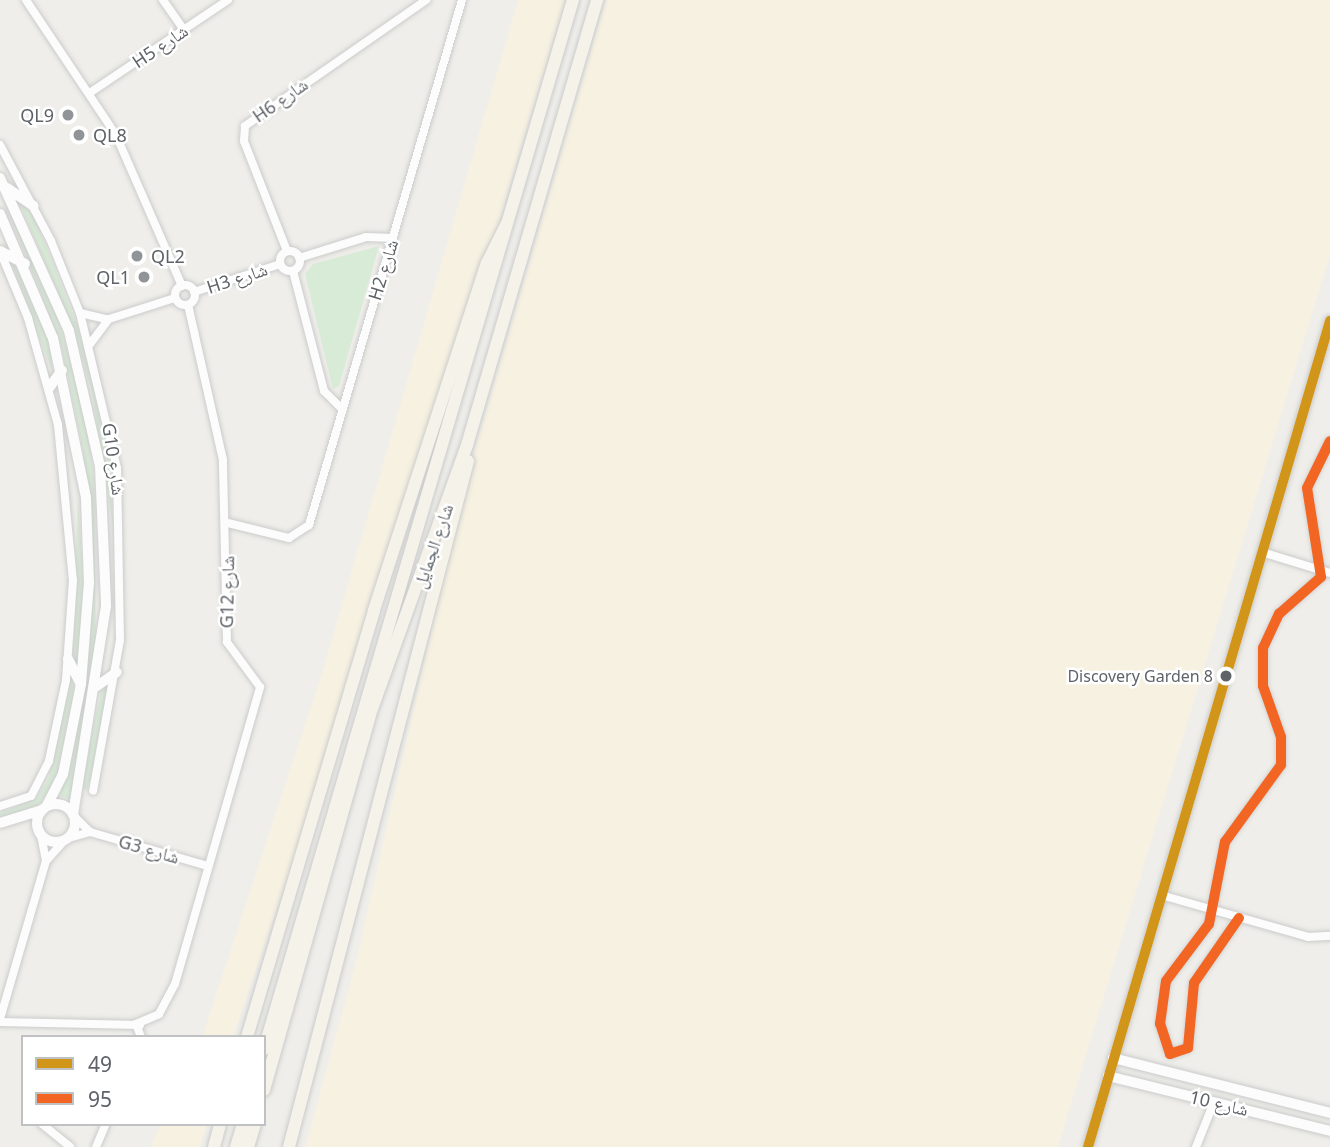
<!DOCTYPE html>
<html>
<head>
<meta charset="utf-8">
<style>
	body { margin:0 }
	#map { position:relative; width:1330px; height:1147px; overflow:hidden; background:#efeeea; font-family:"Noto Sans","Noto Naskh Arabic",sans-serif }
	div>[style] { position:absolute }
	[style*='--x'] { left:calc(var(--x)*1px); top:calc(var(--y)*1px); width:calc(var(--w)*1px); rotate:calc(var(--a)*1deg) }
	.green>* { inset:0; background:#d8ebd6 }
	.sand>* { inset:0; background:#f6f1e1 }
	.roads { filter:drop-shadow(0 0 2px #cbcccc) drop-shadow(0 0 2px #cbcccc) }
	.street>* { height:8px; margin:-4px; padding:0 4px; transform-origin:4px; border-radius:4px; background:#fdfcfc }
	.street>.ring { margin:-4px; padding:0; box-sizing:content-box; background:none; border:8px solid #fdfcfc; border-radius:50% }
	.secondary>* { height:10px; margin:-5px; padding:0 5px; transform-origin:5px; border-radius:5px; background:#fdfcfc }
	.secondary>.ring { margin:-5px; padding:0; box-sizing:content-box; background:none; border:10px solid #fdfcfc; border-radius:50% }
	.primary>* { height:12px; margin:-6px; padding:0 6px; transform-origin:6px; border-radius:6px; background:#f4f2e9 }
	.bus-1>* { height:10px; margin:-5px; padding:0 5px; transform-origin:5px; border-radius:5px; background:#d1951a }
	.bus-2>* { height:10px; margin:-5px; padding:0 5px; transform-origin:5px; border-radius:5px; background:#f26522 }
	.dots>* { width:19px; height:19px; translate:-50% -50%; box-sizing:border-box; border:4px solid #fff; border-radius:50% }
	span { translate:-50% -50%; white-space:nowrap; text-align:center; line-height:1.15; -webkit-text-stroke:5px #fff; paint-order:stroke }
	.bus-label { font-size:16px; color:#5f6368 }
	.right { translate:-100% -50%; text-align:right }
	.street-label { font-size:18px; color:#5f6368 }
	.poi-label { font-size:18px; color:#5f6368 }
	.left { translate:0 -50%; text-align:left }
	.legend { position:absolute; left:21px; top:1035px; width:245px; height:91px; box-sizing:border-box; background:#fff; border:2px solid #bfc1c3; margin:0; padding:9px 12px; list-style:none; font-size:21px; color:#5f6368 }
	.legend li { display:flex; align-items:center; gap:14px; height:35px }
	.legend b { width:35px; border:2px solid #bfc1c3 }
</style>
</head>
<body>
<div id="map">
	<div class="green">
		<i style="clip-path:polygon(0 189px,57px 315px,84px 408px,94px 478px,96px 649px,71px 799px,60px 796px,84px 696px,93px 597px,83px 449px,62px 348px)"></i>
		<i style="clip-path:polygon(19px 201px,34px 216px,80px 331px,107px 440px,114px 533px,92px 392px,76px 337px)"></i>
		<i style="clip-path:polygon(379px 246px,339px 386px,333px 389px,305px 274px,313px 264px)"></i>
		<i style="clip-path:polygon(12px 264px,21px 270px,50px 344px,53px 374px)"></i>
		<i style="clip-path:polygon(78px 500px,84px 588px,78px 668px,73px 658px)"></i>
		<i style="clip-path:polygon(70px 677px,75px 690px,56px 782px,34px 810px,0 819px,0 813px,37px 798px,49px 777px)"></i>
		<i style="clip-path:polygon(109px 682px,96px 757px,87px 790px,81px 788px,101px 691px)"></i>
	</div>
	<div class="sand">
		<i style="clip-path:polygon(518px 0,565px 0,423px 474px,233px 1037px,202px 1037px,322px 673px)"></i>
		<i style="clip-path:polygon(606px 0,1330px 0,1330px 255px,1058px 1147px,305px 1147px,355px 966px,465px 485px)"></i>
		<i style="clip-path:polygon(161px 1124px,207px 1124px,200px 1147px,150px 1147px)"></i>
	</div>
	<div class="roads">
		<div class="street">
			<i style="--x:26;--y:0;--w:162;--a:56.3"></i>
			<i style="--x:116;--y:135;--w:165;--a:66.4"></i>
			<i style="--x:163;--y:0;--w:37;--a:55"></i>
			<i style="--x:91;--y:92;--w:165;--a:-33.9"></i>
			<i style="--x:0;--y:145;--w:109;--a:62"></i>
			<i style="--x:51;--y:241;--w:78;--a:68.1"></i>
			<i style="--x:80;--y:313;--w:159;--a:76.6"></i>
			<i style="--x:117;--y:468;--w:172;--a:89"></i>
			<i style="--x:120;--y:640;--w:153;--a:100.1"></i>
			<i class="ring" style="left:280px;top:251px;width:12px;height:12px"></i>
			<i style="--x:0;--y:251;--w:73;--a:67.3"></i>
			<i style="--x:28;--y:318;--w:111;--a:74.3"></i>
			<i style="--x:58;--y:425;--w:156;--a:84.5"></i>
			<i style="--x:73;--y:580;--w:100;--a:94"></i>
			<i style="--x:66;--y:680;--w:83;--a:101.9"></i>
			<i style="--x:49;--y:761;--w:39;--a:117"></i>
			<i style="--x:31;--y:796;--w:33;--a:162"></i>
			<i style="--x:287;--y:251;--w:118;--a:-111.4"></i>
			<i style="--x:244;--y:141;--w:15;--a:-86"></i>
			<i style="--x:245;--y:126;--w:221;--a:-34.8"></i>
			<i style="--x:299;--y:258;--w:70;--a:-17.4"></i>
			<i style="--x:366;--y:237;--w:27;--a:2"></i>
			<i style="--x:293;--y:271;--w:124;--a:75.5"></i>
			<i style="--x:324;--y:391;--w:25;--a:45"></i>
			<i class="ring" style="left:175px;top:285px;width:12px;height:12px"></i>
			<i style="--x:194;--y:292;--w:90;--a:-18"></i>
			<i style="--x:80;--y:313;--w:27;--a:13"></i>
			<i style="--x:90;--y:344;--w:31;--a:-53"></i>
			<i style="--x:109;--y:319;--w:69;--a:-17.7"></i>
			<i style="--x:228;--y:523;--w:63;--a:13.8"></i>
			<i style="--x:289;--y:538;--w:24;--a:-33"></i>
			<i style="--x:309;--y:525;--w:547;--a:-73.75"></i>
			<i style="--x:1262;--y:552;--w:71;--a:17.2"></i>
			<i style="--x:75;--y:817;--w:21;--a:45"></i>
			<i style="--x:90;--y:832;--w:123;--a:16.1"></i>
			<i style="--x:41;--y:835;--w:26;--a:79"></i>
			<i style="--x:69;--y:838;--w:22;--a:-16"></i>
			<i style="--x:1161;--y:895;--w:153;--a:15.9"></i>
			<i style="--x:1308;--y:937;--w:22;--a:-3"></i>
			<i style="--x:1239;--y:918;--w:79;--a:124.7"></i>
			<i style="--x:1194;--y:983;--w:65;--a:95.3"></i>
			<i style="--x:1188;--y:1048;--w:19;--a:162"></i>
			<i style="--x:1170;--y:1054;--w:32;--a:-108"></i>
			<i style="--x:1160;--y:1024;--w:43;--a:-82.1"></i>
			<i style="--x:1166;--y:981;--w:71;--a:-53"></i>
			<i style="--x:1209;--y:924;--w:84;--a:-79"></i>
			<i style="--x:1225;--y:842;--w:95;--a:-54"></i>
			<i style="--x:1281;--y:765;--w:28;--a:-90"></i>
			<i style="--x:1281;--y:737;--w:54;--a:-109.4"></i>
			<i style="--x:1263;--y:686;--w:38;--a:-90"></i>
			<i style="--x:1263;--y:648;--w:38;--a:-65"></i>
			<i style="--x:1279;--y:614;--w:56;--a:-41.4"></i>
			<i style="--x:1321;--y:577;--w:90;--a:-98.9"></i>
			<i style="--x:1307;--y:488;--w:52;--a:-63.9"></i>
			<i style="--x:0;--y:1019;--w:165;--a:-73.8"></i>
			<i style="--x:46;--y:861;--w:28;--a:-48"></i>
			<i style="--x:0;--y:1022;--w:140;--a:1.2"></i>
			<i style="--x:136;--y:1024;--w:25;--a:-23"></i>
			<i style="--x:159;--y:1014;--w:34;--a:-62"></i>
			<i style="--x:175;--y:984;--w:309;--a:-74"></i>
			<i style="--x:260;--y:687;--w:56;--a:-126.3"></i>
			<i style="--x:227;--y:642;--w:182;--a:-91.3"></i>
			<i style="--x:223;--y:460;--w:159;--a:-102.7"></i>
			<i style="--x:136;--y:1024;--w:14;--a:69"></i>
			<i style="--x:42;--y:1124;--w:36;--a:39"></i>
			<i style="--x:96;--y:1147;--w:25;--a:-67"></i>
			<i style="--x:1196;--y:1147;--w:48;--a:-68.2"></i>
		</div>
		<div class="secondary">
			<i style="--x:0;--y:178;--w:168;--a:65.7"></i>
			<i style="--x:69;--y:331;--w:139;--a:77.1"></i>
			<i style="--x:100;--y:466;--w:140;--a:87.5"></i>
			<i style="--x:106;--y:606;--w:211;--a:99"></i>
			<i style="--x:7;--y:188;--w:32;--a:34"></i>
			<i style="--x:0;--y:214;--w:135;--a:66.9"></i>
			<i style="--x:53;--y:338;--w:163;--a:78.3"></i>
			<i style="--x:86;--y:498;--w:84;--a:88"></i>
			<i style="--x:89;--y:582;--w:102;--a:94.5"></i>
			<i style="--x:81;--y:684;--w:92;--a:101.3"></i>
			<i style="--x:63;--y:774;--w:36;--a:117"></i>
			<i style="--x:0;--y:251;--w:28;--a:27"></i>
			<i style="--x:49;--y:388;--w:22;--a:-54"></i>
			<i style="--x:68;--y:659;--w:28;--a:63"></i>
			<i style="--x:97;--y:686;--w:24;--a:-35"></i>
			<i class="ring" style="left:37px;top:804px;width:28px;height:28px"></i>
			<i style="--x:0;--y:823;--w:44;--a:-17.2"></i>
			<i style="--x:1113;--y:1058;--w:224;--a:14.2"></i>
			<i style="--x:1108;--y:1076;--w:229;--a:13.9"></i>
			<i style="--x:1088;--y:1147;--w:861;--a:-73.67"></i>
		</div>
		<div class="primary">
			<i style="--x:247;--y:1037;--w:445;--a:-73.4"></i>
			<i style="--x:374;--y:610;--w:365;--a:-72"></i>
			<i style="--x:487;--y:263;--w:45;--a:-63.4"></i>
			<i style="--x:264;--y:1049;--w:1094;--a:-73.59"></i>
			<i style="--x:264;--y:1090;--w:396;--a:-74.2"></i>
			<i style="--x:372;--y:709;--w:281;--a:-70.2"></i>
			<i style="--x:467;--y:445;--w:464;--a:-73.7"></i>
			<i style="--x:214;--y:1147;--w:24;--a:-75"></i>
			<i style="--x:236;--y:1147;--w:24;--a:-73"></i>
			<i style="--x:248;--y:1147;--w:24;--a:-73"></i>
			<i style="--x:289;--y:1147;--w:709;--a:-75.38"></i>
		</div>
	</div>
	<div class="bus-1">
		<i style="--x:1088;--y:1147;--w:861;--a:-73.67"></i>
	</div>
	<div class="bus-2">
		<i style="--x:1239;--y:918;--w:79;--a:124.7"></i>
		<i style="--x:1194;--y:983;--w:65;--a:95.3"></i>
		<i style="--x:1188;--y:1048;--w:19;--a:162"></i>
		<i style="--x:1170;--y:1054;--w:32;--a:-108"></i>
		<i style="--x:1160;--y:1024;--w:43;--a:-82.1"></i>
		<i style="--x:1166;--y:981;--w:71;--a:-53"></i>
		<i style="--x:1209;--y:924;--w:84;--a:-79"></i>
		<i style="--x:1225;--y:842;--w:95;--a:-54"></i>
		<i style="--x:1281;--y:765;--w:28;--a:-90"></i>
		<i style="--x:1281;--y:737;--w:54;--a:-109.4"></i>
		<i style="--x:1263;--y:686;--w:38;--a:-90"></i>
		<i style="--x:1263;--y:648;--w:38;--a:-65"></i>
		<i style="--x:1279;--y:614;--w:56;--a:-41.4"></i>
		<i style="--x:1321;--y:577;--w:90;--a:-98.9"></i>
		<i style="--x:1307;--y:488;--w:52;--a:-63.9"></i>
	</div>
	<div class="dots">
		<i style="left:68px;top:115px;background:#919496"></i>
		<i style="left:79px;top:135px;background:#919496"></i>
		<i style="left:137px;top:256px;background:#919496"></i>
		<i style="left:144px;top:277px;background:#919496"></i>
		<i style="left:1226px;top:676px;background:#5f6368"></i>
	</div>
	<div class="bus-label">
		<span class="right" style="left:1213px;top:676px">Discovery Garden 8</span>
	</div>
	<div class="street-label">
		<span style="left:160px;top:46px;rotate:-34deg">H5 شارع</span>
		<span style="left:280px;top:100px;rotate:-35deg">H6 شارع</span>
		<span style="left:383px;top:270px;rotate:-73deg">H2 شارع</span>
		<span style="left:237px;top:278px;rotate:-18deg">H3 شارع</span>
		<span style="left:114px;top:459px;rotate:82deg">G10 شارع</span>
		<span style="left:433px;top:546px;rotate:-71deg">شارع الجمايل</span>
		<span style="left:227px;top:592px;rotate:-89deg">G12 شارع</span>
		<span style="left:149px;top:849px;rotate:16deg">G3 شارع</span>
		<span style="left:1219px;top:1103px;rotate:13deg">شارع 10</span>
	</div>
	<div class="poi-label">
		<span class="right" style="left:54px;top:115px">QL9</span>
		<span class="left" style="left:93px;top:135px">QL8</span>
		<span class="left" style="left:151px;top:256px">QL2</span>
		<span class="right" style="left:130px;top:277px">QL1</span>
	</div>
	<ul class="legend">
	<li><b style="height:9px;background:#d1951a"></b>49</li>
	<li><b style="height:9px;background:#f26522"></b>95</li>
	</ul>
</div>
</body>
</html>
